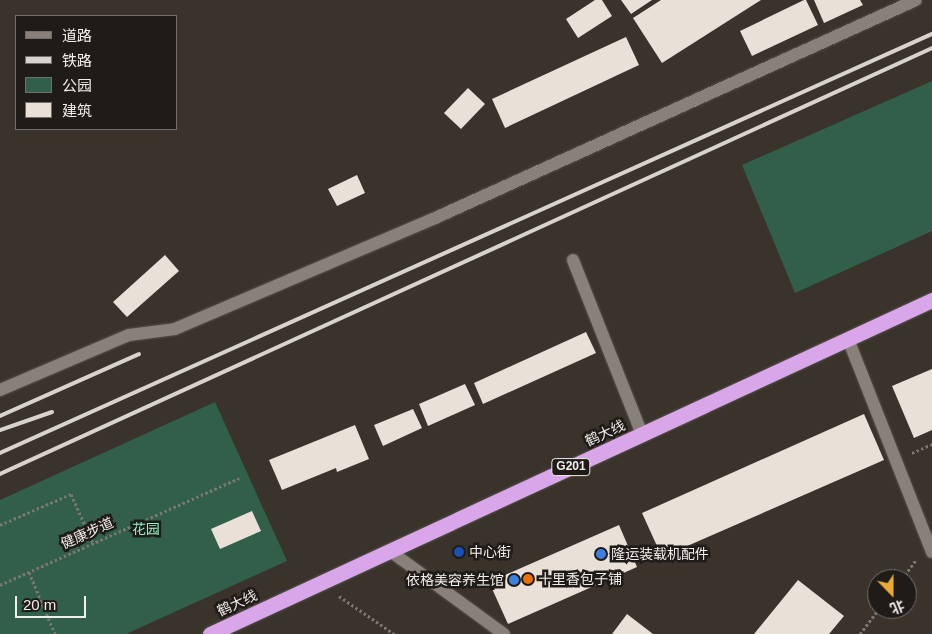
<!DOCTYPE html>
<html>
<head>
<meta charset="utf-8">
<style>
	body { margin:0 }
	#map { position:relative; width:932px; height:634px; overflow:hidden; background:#39332c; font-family:Arial,"Noto Sans SC",sans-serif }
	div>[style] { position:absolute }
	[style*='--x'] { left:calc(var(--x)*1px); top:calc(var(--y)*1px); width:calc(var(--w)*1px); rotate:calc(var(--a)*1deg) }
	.green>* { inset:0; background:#315f49 }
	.building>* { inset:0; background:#e9e1d8 }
	.path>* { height:3px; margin-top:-1.5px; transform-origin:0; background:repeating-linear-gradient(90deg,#7c7771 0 2.5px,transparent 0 5px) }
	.roads { filter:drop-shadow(0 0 1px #56524b) drop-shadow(0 0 1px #56524b) }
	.minor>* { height:12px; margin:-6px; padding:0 6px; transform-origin:6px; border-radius:6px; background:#888179 }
	.highway>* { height:15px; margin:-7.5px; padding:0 7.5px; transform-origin:7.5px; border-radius:7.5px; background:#d9a6e9 }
	.rail>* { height:4px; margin:-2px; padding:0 2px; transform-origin:2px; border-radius:2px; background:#d7d3ce }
	.dots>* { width:14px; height:14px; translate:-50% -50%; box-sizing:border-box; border:2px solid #1e1b18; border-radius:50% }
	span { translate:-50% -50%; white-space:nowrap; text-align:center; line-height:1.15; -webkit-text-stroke:5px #1e1b18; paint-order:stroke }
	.shield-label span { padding:1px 4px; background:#1e1b18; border:1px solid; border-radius:4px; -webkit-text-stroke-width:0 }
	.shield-label { font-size:12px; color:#f1ede9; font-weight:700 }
	.street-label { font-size:14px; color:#f1ede9 }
	.park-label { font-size:14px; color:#8ef2c2 }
	.poi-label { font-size:14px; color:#f1ede9 }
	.left { translate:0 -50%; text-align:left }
	.right { translate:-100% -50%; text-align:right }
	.legend { position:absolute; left:15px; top:15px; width:162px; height:115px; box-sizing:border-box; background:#1e1b18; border:1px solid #726f6c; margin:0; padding:6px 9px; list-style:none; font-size:15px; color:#f1ede9 }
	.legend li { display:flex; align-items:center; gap:10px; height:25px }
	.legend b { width:25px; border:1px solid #726f6c }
	.north { position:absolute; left:867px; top:569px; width:50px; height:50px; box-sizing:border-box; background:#1e1b18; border:1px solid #726f6c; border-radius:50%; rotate:158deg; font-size:14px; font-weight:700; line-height:20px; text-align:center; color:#f1ede9 }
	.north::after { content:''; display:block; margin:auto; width:18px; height:22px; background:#e9ab37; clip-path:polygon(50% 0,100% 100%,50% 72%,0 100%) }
	.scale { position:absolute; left:15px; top:596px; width:71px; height:22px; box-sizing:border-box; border:2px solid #f1ede9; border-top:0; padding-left:6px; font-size:15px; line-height:18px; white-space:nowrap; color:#f1ede9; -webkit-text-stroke:4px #1e1b18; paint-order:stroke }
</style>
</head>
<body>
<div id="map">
	<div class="green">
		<i style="clip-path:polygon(932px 81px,932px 231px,795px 293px,742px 165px)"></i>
		<i style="clip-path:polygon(215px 402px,287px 561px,126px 634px,0 634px,0 500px)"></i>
	</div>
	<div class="building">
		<i style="clip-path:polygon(595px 0,602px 0,612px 16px,578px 38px,566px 19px)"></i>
		<i style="clip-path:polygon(621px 0,652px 0,631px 14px)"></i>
		<i style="clip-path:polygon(661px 0,761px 0,662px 63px,633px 18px)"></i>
		<i style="clip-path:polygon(804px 0,806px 0,818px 25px,752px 56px,740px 31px)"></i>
		<i style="clip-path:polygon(814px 0,860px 0,863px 5px,824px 23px)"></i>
		<i style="clip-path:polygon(626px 37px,639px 65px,505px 128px,492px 99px)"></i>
		<i style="clip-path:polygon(468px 88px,485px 104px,461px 129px,444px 113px)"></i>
		<i style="clip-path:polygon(357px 175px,365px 193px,337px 206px,328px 189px)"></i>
		<i style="clip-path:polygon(165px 255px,179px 271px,127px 317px,113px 302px)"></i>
		<i style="clip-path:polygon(586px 332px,596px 353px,483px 404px,474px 383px)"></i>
		<i style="clip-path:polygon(932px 369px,932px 430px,914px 438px,892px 386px)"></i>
		<i style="clip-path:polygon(465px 384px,475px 405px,428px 426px,419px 404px)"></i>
		<i style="clip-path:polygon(413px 409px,422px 428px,383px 446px,374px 425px)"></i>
		<i style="clip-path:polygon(864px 414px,884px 460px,662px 557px,642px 513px)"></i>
		<i style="clip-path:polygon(355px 425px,369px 459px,337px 472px,336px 468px,282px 490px,269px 460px)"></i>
		<i style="clip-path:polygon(252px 511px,261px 531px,220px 549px,211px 529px)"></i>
		<i style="clip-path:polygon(619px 525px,637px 567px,508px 624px,489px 582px)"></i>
		<i style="clip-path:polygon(798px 580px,844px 616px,829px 634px,754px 634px)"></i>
		<i style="clip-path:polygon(627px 614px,653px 634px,612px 634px)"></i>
	</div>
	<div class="path">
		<i style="--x:912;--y:453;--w:22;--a:-24"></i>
		<i style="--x:0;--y:525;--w:77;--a:-23.6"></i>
		<i style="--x:71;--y:494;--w:54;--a:65.8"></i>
		<i style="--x:29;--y:572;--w:67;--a:67.2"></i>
		<i style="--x:902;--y:579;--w:24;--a:-54"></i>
		<i style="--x:0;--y:585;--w:262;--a:-24.1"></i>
		<i style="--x:339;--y:596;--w:67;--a:34.6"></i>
		<i style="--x:860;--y:634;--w:31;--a:-53"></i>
	</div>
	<div class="roads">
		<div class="minor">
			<i style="--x:573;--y:260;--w:187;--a:68.4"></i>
			<i style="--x:848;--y:339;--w:229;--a:68.5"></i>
			<i style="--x:0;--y:390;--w:140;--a:-23.1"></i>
			<i style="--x:129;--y:335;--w:46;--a:-7.4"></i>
			<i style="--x:175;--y:329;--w:280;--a:-23.1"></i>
			<i style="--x:433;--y:219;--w:530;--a:-24.39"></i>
			<i style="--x:390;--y:551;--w:141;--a:36.1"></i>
		</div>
		<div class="highway">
			<i style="--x:210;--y:634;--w:796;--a:-24.83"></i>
		</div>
	</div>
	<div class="rail">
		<i style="--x:0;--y:416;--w:152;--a:-24"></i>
		<i style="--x:0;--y:430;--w:55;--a:-19.1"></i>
		<i style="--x:0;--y:453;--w:1022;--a:-24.21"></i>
		<i style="--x:0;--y:474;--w:1025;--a:-24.56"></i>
	</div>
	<div class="dots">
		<i style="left:459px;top:552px;background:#1a4fb4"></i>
		<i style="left:601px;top:554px;background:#3f7fe0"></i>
		<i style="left:528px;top:579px;background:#e8710a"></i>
		<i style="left:514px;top:580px;background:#3f7fe0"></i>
	</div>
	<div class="shield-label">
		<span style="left:571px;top:467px">G201</span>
	</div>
	<div class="street-label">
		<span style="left:605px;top:433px;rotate:-25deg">鹤大线</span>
		<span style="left:87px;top:533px;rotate:-24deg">健康步道</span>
		<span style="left:237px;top:603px;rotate:-25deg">鹤大线</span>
	</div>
	<div class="park-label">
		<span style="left:146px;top:529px">花园</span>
	</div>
	<div class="poi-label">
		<span class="left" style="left:469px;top:552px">中心街</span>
		<span class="left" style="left:611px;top:554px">隆运装载机配件</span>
		<span class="left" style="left:538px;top:579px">十里香包子铺</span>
		<span class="right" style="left:504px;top:580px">依格美容养生馆</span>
	</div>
	<ul class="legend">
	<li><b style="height:6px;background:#888179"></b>道路</li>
	<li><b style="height:6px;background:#d7d3ce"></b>铁路</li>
	<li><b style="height:14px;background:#315f49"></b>公园</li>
	<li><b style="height:14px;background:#e9e1d8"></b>建筑</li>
	</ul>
	<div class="north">北</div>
	<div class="scale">20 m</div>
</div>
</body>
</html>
